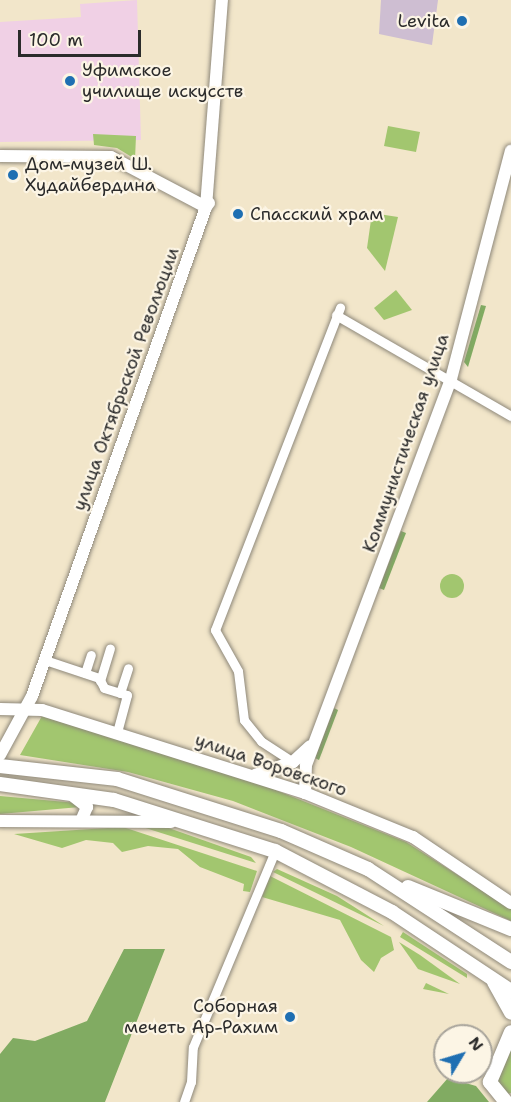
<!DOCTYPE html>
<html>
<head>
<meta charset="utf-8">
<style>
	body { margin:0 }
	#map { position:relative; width:511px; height:1102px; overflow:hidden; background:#f2e6ca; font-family:"Shantell Sans",sans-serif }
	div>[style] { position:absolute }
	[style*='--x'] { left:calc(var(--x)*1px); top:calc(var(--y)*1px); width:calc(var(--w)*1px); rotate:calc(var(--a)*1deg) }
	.built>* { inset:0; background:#f0d0e5 }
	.industrial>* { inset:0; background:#cebed2 }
	.green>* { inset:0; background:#a2c66f }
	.round { border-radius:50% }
	.forest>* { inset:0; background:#81ab62 }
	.roads { filter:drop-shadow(0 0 2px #8e887a) drop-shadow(0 0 2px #8e887a) }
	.street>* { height:9px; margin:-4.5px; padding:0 4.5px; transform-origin:4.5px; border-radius:4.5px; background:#fff }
	.secondary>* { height:12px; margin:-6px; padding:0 6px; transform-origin:6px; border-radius:6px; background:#fff }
	.primary>* { height:14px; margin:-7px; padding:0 7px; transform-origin:7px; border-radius:7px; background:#fff }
	.dots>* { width:16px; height:16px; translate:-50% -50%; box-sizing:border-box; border:3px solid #fcf5e5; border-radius:50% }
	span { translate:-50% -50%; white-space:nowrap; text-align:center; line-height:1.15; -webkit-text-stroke:4.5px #fcf5e5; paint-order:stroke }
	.poi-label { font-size:18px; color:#2b2b2b }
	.right { translate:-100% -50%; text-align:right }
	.left { translate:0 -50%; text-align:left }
	.street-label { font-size:18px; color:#2b2b2b }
	.north { position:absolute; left:433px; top:1024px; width:60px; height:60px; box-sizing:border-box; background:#fcf5e5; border:2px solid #a8a49b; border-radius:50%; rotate:52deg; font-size:16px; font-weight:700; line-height:24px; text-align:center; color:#2b2b2b }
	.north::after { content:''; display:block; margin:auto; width:21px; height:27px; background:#1f6fb2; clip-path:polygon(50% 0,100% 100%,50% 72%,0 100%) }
	.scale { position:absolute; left:18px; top:30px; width:123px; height:27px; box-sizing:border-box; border:3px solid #2b2b2b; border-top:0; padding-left:8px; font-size:18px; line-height:21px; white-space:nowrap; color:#2b2b2b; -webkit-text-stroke:4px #fcf5e5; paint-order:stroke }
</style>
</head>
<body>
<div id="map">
	<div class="built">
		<i style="clip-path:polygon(137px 0,141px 140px,0 142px,0 22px,81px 17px,80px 4px)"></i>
	</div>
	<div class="industrial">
		<i style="clip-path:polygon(381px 0,438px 0,432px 45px,379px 34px)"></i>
	</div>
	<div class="green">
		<i style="clip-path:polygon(388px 126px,420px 132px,416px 152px,384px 146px)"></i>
		<i style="clip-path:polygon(93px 134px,136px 136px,135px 159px,117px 148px,94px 145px)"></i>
		<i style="clip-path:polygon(372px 213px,398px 217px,385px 271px,367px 248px)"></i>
		<i style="clip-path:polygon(396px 290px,412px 310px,384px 320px,374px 308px)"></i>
		<i class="round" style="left:440px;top:574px;width:24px;height:24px"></i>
		<i style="clip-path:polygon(42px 716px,263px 785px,406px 842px,511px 909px,511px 921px,351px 847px,233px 801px,128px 772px,20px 755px)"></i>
		<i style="clip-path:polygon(0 796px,77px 803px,80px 807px,0 814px)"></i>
		<i style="clip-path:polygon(136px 825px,163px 826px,251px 857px,256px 863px)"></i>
		<i style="clip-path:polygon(123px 827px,257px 871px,250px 892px,243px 891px,244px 884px,200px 867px,178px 849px,148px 846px,122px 852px,113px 843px,86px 840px,62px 848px,14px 834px)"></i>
		<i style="clip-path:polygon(277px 869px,337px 896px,384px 926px,273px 872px)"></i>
		<i style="clip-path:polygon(270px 876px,391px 937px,394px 950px,381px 958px,374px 972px,361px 960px,340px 920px,262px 897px)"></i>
		<i style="clip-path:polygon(403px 932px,467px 974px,467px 978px,400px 937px)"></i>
		<i style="clip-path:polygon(399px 942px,420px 955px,460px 984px,418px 969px)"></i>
		<i style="clip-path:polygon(426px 983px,449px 994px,423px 989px)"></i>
		<i style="clip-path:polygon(511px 1047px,511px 1093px,507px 1094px,495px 1082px)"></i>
	</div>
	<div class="forest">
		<i style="clip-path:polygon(481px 305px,486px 306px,468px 367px,464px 362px)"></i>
		<i style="clip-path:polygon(401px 531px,406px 533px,384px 590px,379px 588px)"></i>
		<i style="clip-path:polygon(334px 708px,338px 710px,319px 760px,315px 758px)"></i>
		<i style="clip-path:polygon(124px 949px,165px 949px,105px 1102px,0 1102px,0 1054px,13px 1038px,35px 1041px,87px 1021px)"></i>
		<i style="clip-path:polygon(448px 1078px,476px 1086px,489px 1102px,427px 1102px)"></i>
	</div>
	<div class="roads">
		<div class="street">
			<i style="--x:336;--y:315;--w:202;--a:30"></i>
			<i style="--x:45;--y:660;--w:57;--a:18.4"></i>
			<i style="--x:99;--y:678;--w:11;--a:63"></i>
			<i style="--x:104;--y:688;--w:24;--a:17"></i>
			<i style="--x:127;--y:695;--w:39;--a:105"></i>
			<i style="--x:85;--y:673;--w:19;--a:-72"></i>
			<i style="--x:100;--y:681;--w:34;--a:-73"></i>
			<i style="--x:120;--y:693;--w:26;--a:-72"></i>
			<i style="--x:293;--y:762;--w:38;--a:-147"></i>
			<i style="--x:261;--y:741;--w:27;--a:-129"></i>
			<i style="--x:244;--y:720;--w:49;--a:-97"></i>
			<i style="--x:238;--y:671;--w:47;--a:-119.3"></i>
			<i style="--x:215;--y:630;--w:346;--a:-68.8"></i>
			<i style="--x:184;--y:1102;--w:21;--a:-71"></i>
			<i style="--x:191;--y:1082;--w:35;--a:-87"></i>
			<i style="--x:193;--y:1047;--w:212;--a:-67.3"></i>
		</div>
		<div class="secondary">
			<i style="--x:0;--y:156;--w:111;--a:0.5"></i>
			<i style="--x:111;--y:157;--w:107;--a:27.8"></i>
			<i style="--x:206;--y:207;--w:5;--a:-53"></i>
			<i style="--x:0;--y:709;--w:42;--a:1.4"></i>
			<i style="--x:42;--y:710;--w:276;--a:17.5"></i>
			<i style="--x:305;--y:793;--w:117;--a:22.2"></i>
			<i style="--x:413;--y:837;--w:118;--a:34"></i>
			<i style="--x:0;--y:755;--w:67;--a:-61.5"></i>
			<i style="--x:32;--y:696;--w:519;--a:-70.41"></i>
			<i style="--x:206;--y:207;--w:208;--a:-85.6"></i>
			<i style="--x:255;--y:775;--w:40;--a:-18.9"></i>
			<i style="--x:293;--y:762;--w:23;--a:-43"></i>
			<i style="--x:305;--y:793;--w:28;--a:-88"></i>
			<i style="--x:306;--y:765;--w:412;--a:-69.4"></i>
			<i style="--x:451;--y:379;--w:236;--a:-75.3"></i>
			<i style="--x:73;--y:796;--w:18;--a:38"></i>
			<i style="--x:87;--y:807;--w:13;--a:113"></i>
			<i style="--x:0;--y:821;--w:171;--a:0.3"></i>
		</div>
		<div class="primary">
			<i style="--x:0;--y:766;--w:118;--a:6.3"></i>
			<i style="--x:117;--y:779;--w:172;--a:17.6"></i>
			<i style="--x:281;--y:831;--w:95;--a:23.6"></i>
			<i style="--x:368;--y:869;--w:171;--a:33"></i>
			<i style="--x:0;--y:784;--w:115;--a:8"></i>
			<i style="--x:114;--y:800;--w:169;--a:17.6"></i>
			<i style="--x:275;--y:851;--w:132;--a:27.5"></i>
			<i style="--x:392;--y:912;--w:143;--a:33.6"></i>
			<i style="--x:408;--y:887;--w:111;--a:22.2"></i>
			<i style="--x:494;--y:982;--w:35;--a:61"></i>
			<i style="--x:506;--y:1102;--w:26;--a:-129"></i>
			<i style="--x:490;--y:1082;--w:54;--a:-67.2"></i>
		</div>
	</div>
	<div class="dots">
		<i style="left:462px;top:21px;background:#1f6fb2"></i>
		<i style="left:70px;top:81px;background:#1f6fb2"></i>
		<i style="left:13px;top:175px;background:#1f6fb2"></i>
		<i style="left:238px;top:214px;background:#1f6fb2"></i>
		<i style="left:290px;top:1017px;background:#1f6fb2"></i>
	</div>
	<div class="poi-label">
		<span class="right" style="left:450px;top:21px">Levita</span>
		<span class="left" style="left:82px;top:81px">Уфимское<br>училище искусств</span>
		<span class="left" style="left:25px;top:175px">Дом-музей Ш.<br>Худайбердина</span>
		<span class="left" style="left:250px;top:214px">Спасский храм</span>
		<span class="right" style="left:278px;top:1017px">Соборная<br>мечеть Ар-Рахим</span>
	</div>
	<div class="street-label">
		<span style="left:126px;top:379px;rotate:-70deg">улица Октябрьской Революции</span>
		<span style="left:406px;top:443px;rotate:-71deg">Коммунистическая улица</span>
		<span style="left:271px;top:765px;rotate:19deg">улица Воровского</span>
	</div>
	<div class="north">N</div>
	<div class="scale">100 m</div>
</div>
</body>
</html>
